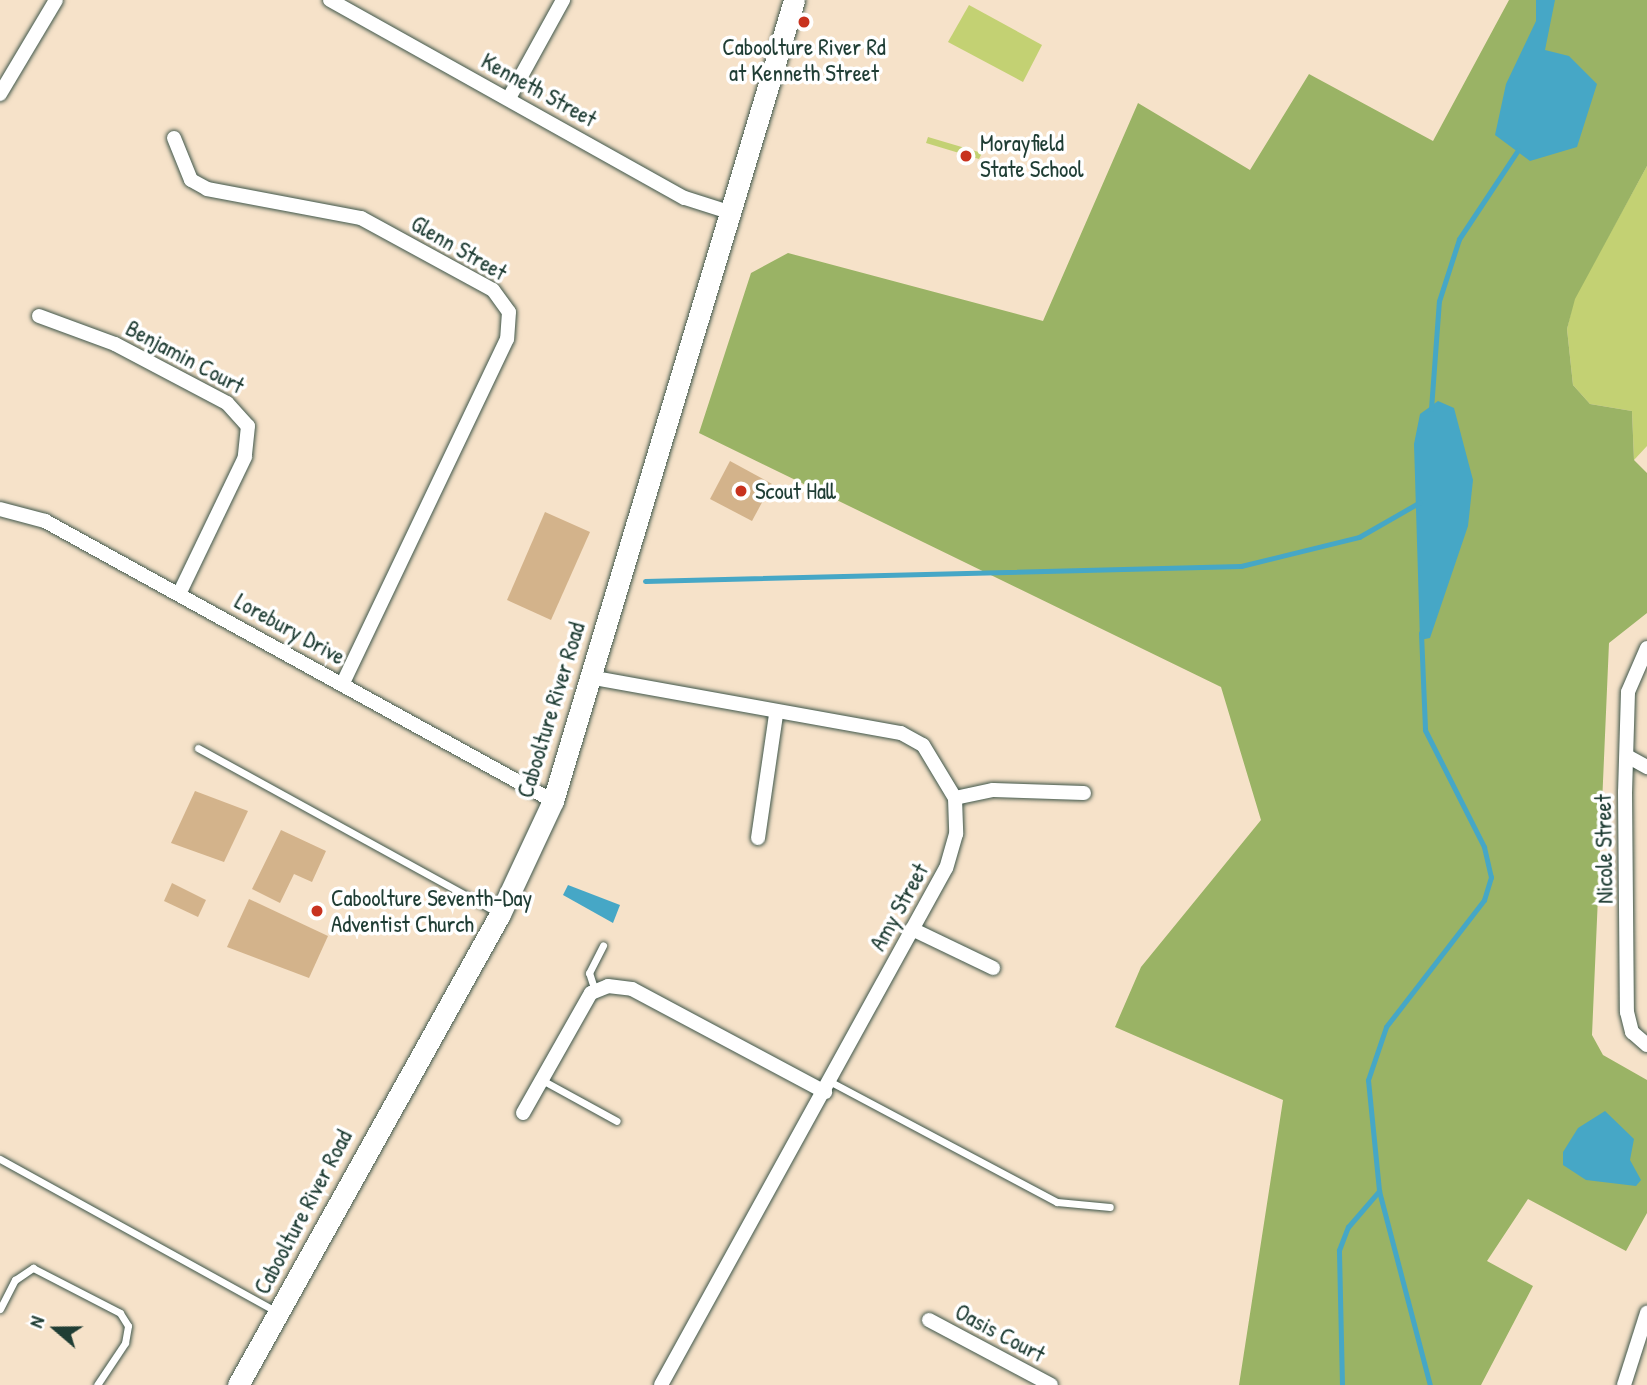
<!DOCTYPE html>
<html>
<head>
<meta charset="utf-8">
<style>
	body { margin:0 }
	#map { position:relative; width:1647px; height:1385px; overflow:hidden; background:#f6e2c9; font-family:"Patrick Hand",sans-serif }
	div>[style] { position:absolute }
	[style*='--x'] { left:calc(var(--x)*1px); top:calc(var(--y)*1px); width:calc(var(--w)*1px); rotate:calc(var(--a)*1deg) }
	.green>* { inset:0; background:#c3d173 }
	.forest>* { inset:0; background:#9ab365 }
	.water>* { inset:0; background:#46a7c6 }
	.stream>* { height:5px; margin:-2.5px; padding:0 2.5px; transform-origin:2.5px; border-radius:2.5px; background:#46a7c6 }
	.building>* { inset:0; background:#d3b38b }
	.roads { filter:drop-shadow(0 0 2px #3f564a) drop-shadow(0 0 2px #3f564a) }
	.lane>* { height:7px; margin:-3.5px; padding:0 3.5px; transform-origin:3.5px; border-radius:3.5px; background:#fff }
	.street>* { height:14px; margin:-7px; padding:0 7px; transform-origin:7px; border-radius:7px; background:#fff }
	.secondary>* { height:21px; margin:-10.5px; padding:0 10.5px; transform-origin:10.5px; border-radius:10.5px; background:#fff }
	.dots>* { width:19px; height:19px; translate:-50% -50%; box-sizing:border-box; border:4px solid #fff; border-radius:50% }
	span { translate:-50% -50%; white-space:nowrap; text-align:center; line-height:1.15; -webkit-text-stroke:7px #fff; paint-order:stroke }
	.poi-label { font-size:23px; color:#1f3d34 }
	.left { translate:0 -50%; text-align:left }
	.street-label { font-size:23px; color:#1f3d34 }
	.north { position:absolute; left:21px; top:1294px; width:70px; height:70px; -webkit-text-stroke:5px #fff; paint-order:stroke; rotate:290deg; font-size:19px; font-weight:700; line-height:28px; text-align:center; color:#1f3d34 }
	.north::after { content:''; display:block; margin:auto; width:24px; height:32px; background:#1f3d34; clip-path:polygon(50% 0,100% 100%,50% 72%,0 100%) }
</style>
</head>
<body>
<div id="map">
	<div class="green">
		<i style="clip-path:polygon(969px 5px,1042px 45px,1023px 82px,948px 42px)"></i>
		<i style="clip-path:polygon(928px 137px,982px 153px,979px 159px,926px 143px)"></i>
		<i style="clip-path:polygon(1647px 166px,1647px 446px,1634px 460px,1632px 411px,1590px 404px,1573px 385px,1567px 329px,1574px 299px)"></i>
	</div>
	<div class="forest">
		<i style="clip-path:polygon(1509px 0,1647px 0,1647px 166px,1575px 299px,1567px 329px,1573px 385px,1590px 404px,1632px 411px,1634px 460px,1647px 473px,1647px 613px,1609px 643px,1592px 1035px,1603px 1055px,1647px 1080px,1647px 1213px,1626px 1251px,1528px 1199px,1487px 1261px,1533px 1286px,1481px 1385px,1239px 1385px,1283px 1100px,1115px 1027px,1141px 967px,1261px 820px,1221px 687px,699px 433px,751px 273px,788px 253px,1043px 321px,1138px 103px,1250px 170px,1309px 74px,1433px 141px)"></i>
	</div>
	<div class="water">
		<i style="clip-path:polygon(1536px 0,1555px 0,1545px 50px,1569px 56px,1597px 84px,1577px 147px,1530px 161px,1495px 135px,1506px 84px,1536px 21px)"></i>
		<i style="clip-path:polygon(1438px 401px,1454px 408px,1473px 480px,1468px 526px,1430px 638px,1420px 640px,1414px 444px,1420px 414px)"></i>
		<i style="clip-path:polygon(568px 885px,620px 905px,613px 923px,563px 895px)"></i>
		<i style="clip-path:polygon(1605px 1111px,1634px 1139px,1630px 1160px,1641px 1180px,1636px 1186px,1586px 1180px,1563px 1165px,1563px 1152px,1578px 1128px)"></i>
	</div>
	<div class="stream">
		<i style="--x:1431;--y:409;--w:108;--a:-85.8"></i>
		<i style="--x:1439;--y:301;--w:65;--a:-72.1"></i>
		<i style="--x:1459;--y:239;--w:107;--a:-56.5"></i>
		<i style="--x:645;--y:581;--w:596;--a:-1.44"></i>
		<i style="--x:1241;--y:566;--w:122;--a:-13.8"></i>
		<i style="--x:1359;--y:537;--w:70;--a:-29.8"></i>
		<i style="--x:1421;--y:633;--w:97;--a:87.6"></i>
		<i style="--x:1425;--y:730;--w:131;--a:63.2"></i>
		<i style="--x:1484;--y:847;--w:31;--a:77"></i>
		<i style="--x:1491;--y:877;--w:24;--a:107"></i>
		<i style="--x:1484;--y:900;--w:160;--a:127.7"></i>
		<i style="--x:1386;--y:1027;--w:56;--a:108.8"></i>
		<i style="--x:1368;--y:1080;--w:112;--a:84.3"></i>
		<i style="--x:1379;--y:1191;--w:201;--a:75.3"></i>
		<i style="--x:1342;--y:1385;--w:135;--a:-91.3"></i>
		<i style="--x:1339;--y:1250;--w:25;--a:-69"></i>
		<i style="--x:1348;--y:1227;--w:48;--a:-49.3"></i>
	</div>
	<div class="building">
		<i style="clip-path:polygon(730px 461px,772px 484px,752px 521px,710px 499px)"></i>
		<i style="clip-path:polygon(545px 512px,590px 532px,551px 620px,507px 600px)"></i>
		<i style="clip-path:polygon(195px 791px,248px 811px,224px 862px,171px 843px)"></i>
		<i style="clip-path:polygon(281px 830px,326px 851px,312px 882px,294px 874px,280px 903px,252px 889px)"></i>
		<i style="clip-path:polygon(172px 883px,206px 900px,198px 917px,164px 901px)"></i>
		<i style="clip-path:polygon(249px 899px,328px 936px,309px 978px,227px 947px)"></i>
	</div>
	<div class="roads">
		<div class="lane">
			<i style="--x:198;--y:748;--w:340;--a:28.8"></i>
			<i style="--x:595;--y:991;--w:19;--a:-108"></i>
			<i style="--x:589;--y:973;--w:31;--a:-63"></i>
			<i style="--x:542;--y:1080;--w:85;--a:28.7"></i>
			<i style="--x:831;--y:1082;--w:256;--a:28"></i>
			<i style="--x:1057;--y:1202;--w:53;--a:5.4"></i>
			<i style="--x:0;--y:1159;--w:314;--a:28.9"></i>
			<i style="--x:0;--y:1309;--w:33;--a:-63"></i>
			<i style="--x:15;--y:1280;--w:22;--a:-34"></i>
			<i style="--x:33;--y:1268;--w:98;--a:27.3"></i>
			<i style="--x:120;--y:1313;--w:15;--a:58"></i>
			<i style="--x:128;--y:1326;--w:17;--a:100"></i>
			<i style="--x:125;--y:1343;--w:50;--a:123.7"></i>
		</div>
		<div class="street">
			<i style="--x:330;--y:0;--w:406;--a:29.2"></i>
			<i style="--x:685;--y:198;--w:46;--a:17.7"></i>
			<i style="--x:0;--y:94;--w:109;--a:-59.2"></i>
			<i style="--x:509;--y:98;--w:112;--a:-61.1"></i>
			<i style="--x:174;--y:138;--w:45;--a:68"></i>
			<i style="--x:191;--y:180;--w:18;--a:29"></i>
			<i style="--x:207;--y:189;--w:157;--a:10.7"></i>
			<i style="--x:361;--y:218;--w:150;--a:28.6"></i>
			<i style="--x:493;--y:290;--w:27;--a:54"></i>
			<i style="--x:509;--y:312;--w:27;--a:94"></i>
			<i style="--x:507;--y:339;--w:383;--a:115.5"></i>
			<i style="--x:39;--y:316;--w:81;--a:20.2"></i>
			<i style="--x:115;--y:344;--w:127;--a:27.8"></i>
			<i style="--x:227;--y:403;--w:31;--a:48"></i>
			<i style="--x:248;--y:426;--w:31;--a:96"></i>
			<i style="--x:245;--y:457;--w:152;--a:115.7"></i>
			<i style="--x:0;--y:509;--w:47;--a:14.9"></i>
			<i style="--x:45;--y:521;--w:580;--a:28.86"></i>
			<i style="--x:1647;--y:648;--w:48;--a:113.4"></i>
			<i style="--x:1628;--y:692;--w:100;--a:91.7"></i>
			<i style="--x:1625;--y:792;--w:220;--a:89.5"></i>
			<i style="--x:1627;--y:1012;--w:21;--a:76"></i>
			<i style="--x:1632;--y:1032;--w:20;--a:41"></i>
			<i style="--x:589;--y:677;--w:317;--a:10.2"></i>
			<i style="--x:901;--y:733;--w:25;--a:29"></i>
			<i style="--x:923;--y:745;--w:62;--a:58.9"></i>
			<i style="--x:955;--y:798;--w:36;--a:88"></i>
			<i style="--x:956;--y:834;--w:35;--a:106"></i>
			<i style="--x:946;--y:868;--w:590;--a:118.87"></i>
			<i style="--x:1627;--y:756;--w:23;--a:29"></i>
			<i style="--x:955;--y:798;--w:39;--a:-12"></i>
			<i style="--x:993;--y:790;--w:91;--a:1.9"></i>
			<i style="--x:758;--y:838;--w:124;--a:-81.7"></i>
			<i style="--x:912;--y:929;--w:90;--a:25.7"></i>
			<i style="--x:523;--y:1113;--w:138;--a:-60.5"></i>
			<i style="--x:591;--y:993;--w:18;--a:-22"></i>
			<i style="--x:608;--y:986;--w:24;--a:7"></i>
			<i style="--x:632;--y:989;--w:219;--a:28.1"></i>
			<i style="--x:929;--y:1320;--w:138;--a:28"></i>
			<i style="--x:1624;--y:1385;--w:76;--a:-72.3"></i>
		</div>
		<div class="secondary">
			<i style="--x:238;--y:1385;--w:539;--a:-60.91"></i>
			<i style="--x:500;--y:914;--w:125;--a:-64.9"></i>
			<i style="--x:553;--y:801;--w:836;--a:-73.25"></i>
		</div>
	</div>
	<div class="dots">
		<i style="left:804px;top:22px;background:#c8321e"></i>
		<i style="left:966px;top:156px;background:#c8321e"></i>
		<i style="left:741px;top:491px;background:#c8321e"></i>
		<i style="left:317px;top:911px;background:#c8321e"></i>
	</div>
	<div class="poi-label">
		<span style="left:804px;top:60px">Caboolture River Rd<br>at Kenneth Street</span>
		<span class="left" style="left:980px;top:156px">Morayfield<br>State School</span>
		<span class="left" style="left:755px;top:491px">Scout Hall</span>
		<span class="left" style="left:331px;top:911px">Caboolture Seventh-Day<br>Adventist Church</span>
	</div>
	<div class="street-label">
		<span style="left:539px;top:90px;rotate:29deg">Kenneth Street</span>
		<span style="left:459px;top:248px;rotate:30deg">Glenn Street</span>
		<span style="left:185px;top:357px;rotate:28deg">Benjamin Court</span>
		<span style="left:290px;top:629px;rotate:29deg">Lorebury Drive</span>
		<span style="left:551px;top:710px;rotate:-73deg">Caboolture River Road</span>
		<span style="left:1604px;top:849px;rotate:-91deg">Nicole Street</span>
		<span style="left:899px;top:907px;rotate:-61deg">Amy Street</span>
		<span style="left:303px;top:1212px;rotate:-62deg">Caboolture River Road</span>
		<span style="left:1000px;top:1333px;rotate:28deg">Oasis Court</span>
	</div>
	<div class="north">N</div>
</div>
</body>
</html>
